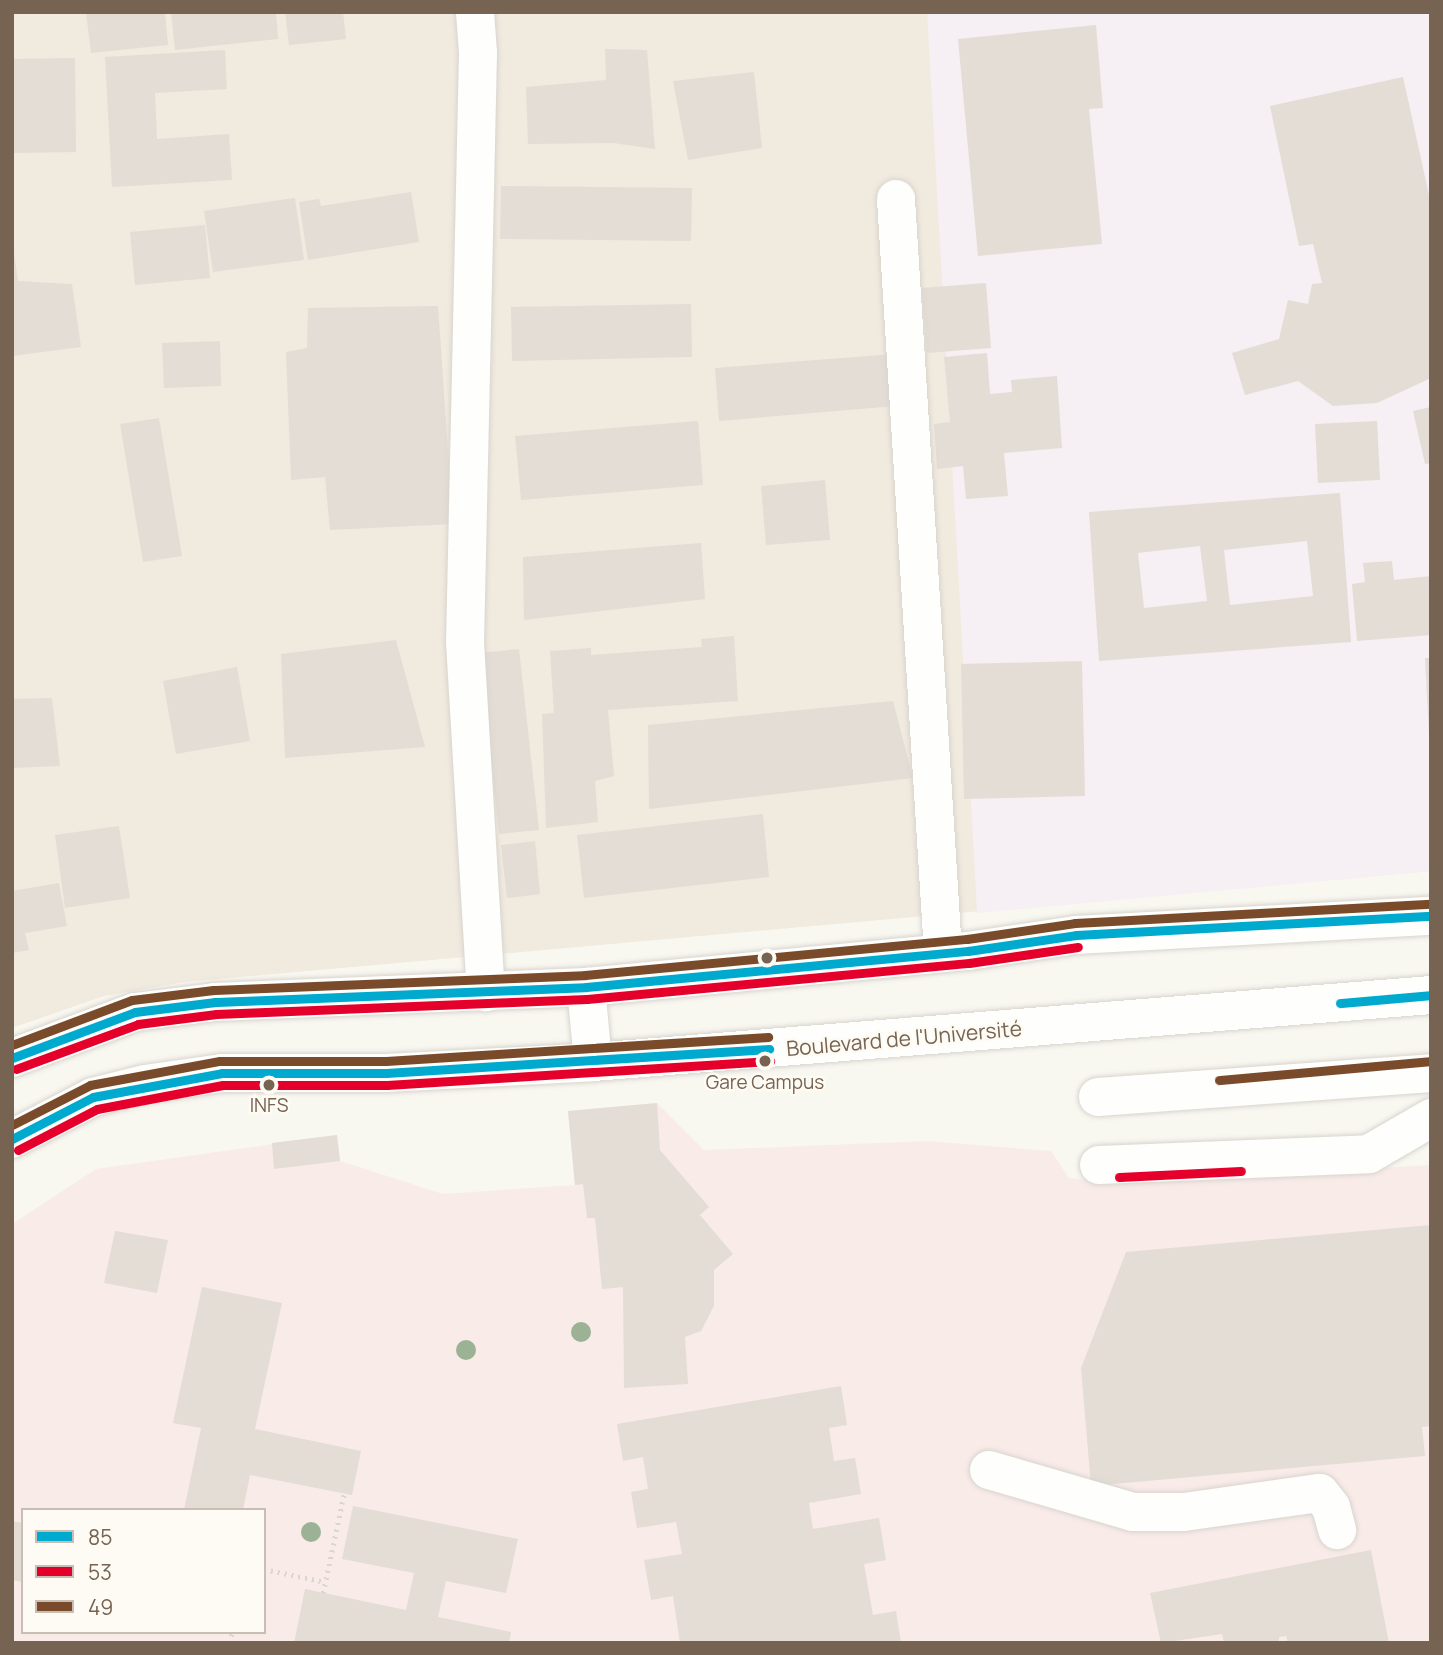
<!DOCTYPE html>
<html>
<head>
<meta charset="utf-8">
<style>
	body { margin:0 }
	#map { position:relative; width:1443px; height:1655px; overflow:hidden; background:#f8f7f0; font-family:Manrope,sans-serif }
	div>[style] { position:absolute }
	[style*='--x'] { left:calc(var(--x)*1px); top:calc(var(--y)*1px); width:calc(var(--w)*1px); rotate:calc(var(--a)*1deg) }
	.residential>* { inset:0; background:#f0eadf }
	.education>* { inset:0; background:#f6eff4 }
	.medical>* { inset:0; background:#f9ebe8 }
	.building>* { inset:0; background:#e3ddd5 }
	.path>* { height:4.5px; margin-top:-2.25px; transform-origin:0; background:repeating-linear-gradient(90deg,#dad7d1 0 2px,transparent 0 7px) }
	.roads { filter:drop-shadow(0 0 2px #d8d4ce) drop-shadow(0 0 2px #d8d4ce) }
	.minor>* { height:38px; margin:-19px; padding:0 19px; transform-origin:19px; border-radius:19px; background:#fefefd }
	.bus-1>* { height:9px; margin:-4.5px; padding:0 4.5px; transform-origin:4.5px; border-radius:4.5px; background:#00a9ce }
	.bus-2>* { height:9px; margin:-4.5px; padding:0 4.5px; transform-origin:4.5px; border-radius:4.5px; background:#e4002b }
	.bus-3>* { height:9px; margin:-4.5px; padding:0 4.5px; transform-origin:4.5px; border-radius:4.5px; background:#7a4b2a }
	.trees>* { width:20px; height:20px; margin:-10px; border-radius:50%; background:#9cb294 }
	.dots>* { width:19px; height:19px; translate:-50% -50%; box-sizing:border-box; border:4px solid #fefbf4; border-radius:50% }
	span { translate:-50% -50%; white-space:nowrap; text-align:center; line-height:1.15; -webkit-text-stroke:5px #fefbf4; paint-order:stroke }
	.bus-label { font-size:19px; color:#766351 }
	.street-label { font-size:21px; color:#766351 }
	.frame { position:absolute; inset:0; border:14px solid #766351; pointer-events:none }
	.legend { position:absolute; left:21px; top:1508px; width:245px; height:126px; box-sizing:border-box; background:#fefbf4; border:2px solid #c8beb3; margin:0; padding:9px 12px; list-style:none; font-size:21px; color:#766351 }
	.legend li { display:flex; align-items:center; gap:14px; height:35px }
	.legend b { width:35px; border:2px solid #c8beb3 }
</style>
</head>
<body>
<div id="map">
	<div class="residential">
		<i style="clip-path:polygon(12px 12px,1431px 12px,1431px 871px,184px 982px,104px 996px,12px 1028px)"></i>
	</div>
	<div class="education">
		<i style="clip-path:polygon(927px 12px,1431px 12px,1431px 871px,977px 913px)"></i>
	</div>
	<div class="medical">
		<i style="clip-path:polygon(evenodd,657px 1103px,704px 1150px,928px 1141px,1051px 1151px,1069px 1178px,1111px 1183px,1431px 1165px,1431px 1643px,12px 1643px,12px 1224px,96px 1169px,337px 1135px,340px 1161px,443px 1194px,575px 1185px,568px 1111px,657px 1103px,23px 1510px,264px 1510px,264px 1632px,23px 1632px,23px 1510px)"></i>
	</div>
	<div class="building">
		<i style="clip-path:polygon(86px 12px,165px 12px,168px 45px,91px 53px)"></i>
		<i style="clip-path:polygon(171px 12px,276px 12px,278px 39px,175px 50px)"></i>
		<i style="clip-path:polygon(285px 12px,343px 12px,346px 39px,289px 45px)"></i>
		<i style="clip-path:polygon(1096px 25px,1103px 108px,1089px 109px,1102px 244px,978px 256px,958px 39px)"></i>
		<i style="clip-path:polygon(605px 49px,647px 50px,655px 149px,613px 143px,528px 144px,526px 87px,606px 80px)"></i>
		<i style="clip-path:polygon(225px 50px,227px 89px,155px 93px,157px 139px,229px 134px,232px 180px,112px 187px,105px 57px)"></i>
		<i style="clip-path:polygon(75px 58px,76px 152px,12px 153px,12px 59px)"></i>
		<i style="clip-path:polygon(754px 72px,762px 148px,688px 160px,673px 81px)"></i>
		<i style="clip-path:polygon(1403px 77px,1431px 204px,1431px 378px,1377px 403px,1333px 406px,1298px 381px,1245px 395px,1232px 353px,1279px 339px,1288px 300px,1308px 304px,1312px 284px,1322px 283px,1313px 244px,1299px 246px,1270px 106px)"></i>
		<i style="clip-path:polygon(501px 186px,692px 188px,691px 241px,500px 239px)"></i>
		<i style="clip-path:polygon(411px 192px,419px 242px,308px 260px,299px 202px,319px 199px,321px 206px)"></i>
		<i style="clip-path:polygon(295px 198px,304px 260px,213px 272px,204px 211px)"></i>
		<i style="clip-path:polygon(205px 225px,210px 278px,135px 285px,130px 232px)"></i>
		<i style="clip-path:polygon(12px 239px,18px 281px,72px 284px,81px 347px,12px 356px)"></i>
		<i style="clip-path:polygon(986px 283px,991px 348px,927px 353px,922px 288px)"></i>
		<i style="clip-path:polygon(691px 304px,692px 357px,512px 361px,511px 307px)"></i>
		<i style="clip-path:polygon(438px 306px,453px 524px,330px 530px,325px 477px,291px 480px,286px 352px,307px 348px,308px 308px)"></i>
		<i style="clip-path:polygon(220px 341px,221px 386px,164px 388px,162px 343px)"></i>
		<i style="clip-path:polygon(987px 353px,990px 394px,1012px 392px,1011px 380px,1057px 376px,1062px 448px,1004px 453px,1008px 496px,966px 499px,963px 466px,937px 469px,934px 424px,950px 422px,944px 357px)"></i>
		<i style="clip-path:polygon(893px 354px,896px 406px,719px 421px,715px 368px)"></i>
		<i style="clip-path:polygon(1431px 407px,1431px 463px,1425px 464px,1413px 411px)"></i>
		<i style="clip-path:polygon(159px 418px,182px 556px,143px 562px,120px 424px)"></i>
		<i style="clip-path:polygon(698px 421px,703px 485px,521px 500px,515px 436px)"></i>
		<i style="clip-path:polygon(1377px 421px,1380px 480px,1318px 483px,1315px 424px)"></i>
		<i style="clip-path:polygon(825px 480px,830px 540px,766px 545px,761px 486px)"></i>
		<i style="clip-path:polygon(evenodd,1340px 493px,1351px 642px,1099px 661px,1089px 512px,1340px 493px,1307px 541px,1313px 596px,1230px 605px,1224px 550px,1307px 541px,1340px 493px,1200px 546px,1207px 601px,1144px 608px,1138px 553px,1200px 546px)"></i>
		<i style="clip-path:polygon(701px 543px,705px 599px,524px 620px,523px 557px)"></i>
		<i style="clip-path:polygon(1392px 561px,1394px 580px,1431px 576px,1431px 635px,1357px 641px,1352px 584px,1365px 582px,1363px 563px)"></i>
		<i style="clip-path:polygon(734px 636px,738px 701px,608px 710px,614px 776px,595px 781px,598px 822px,546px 828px,542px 714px,554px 713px,550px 651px,591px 648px,591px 655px,702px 647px,701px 639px)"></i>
		<i style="clip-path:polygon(396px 640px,425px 747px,285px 758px,281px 654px)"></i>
		<i style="clip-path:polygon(519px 649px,539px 830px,499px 834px,479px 653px)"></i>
		<i style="clip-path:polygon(1425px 658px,1431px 658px,1431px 735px,1429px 735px)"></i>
		<i style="clip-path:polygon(1082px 661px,1085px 796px,964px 799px,961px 664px)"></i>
		<i style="clip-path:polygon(237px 667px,250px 741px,176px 754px,163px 681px)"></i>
		<i style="clip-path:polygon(52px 698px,60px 766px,12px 768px,12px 699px)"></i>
		<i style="clip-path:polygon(893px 701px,913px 778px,649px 809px,648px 725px)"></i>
		<i style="clip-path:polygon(763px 814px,769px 877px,584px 898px,577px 835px)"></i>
		<i style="clip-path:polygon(119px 826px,130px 898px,65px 908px,55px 835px)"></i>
		<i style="clip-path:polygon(535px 841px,540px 894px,507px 898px,501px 845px)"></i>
		<i style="clip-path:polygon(59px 883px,67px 926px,25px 933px,29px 950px,12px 953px,12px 891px)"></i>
		<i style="clip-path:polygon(657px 1103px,660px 1150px,709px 1207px,700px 1215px,733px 1254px,714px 1270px,714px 1306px,701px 1331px,685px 1337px,688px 1384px,624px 1388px,623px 1287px,602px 1289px,595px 1218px,587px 1218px,583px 1184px,575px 1185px,568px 1111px)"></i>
		<i style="clip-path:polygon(337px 1135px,340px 1161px,274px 1169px,272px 1143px)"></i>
		<i style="clip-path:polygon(1431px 1225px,1431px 1426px,1422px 1427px,1425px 1456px,1091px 1486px,1081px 1368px,1126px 1252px)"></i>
		<i style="clip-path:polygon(115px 1231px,168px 1240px,157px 1293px,104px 1283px)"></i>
		<i style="clip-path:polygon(202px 1287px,282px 1303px,255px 1429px,361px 1451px,352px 1495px,250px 1475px,243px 1510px,184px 1510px,201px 1428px,173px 1423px)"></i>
		<i style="clip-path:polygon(841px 1386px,847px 1425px,829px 1428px,834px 1461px,855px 1458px,861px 1494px,809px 1503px,813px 1529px,879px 1518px,886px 1560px,864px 1564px,873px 1615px,896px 1611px,901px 1643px,680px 1643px,673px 1596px,651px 1600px,644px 1560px,682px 1554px,676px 1522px,637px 1528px,631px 1492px,648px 1489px,643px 1457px,623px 1461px,617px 1424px)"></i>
		<i style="clip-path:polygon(353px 1506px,518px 1539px,506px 1593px,446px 1581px,438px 1617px,511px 1632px,509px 1643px,294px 1643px,305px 1589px,406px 1610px,414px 1573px,342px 1559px)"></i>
		<i style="clip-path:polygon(12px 1521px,23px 1523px,23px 1582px,12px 1580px)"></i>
		<i style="clip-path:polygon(1371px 1550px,1389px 1643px,1288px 1643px,1286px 1636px,1279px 1637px,1279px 1643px,1224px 1643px,1222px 1634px,1161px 1643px,1150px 1593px)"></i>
	</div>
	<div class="path">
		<i style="--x:264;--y:1569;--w:62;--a:12"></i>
		<i style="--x:323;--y:1593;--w:102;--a:-78.1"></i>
		<i style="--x:230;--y:1643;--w:11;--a:-80"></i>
	</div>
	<div class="roads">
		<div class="minor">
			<i style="--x:475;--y:12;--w:41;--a:85.8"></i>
			<i style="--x:478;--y:53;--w:589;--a:91.26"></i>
			<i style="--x:465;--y:642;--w:351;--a:86.6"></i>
			<i style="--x:896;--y:199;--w:755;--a:86.43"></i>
			<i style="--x:586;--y:987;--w:75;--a:84.7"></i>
			<i style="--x:12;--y:1058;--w:131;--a:-20.5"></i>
			<i style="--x:135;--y:1012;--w:81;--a:-7.1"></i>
			<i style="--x:215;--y:1002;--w:371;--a:-2.3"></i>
			<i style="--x:586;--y:987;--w:384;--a:-5.4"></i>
			<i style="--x:968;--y:951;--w:109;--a:-8.4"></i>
			<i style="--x:1076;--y:935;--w:356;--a:-3.1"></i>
			<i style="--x:1098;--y:1097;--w:334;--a:-4.1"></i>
			<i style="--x:12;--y:1139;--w:91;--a:-27.4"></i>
			<i style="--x:93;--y:1097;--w:54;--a:-14"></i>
			<i style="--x:145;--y:1084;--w:78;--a:-8.1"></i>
			<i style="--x:222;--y:1073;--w:164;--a:0"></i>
			<i style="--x:386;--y:1073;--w:207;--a:-3"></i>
			<i style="--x:593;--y:1062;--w:841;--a:-4.57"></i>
			<i style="--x:1099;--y:1165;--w:270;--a:-2.3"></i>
			<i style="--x:1369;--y:1154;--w:72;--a:-30.1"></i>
			<i style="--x:989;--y:1470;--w:150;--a:16.3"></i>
			<i style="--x:1133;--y:1512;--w:51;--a:0"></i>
			<i style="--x:1184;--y:1512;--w:137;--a:-8"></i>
			<i style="--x:1320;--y:1493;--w:18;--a:52"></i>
			<i style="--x:1331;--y:1507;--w:24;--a:75"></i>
		</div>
	</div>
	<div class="bus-1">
		<i style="--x:1340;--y:1003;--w:91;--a:-5"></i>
		<i style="--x:12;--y:1058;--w:131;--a:-20.5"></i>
		<i style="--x:135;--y:1012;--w:81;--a:-7.1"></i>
		<i style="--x:215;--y:1002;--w:371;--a:-2.3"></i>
		<i style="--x:586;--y:987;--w:384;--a:-5.4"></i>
		<i style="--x:968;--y:951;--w:109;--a:-8.4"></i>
		<i style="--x:1076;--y:935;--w:356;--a:-3.1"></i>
		<i style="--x:12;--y:1139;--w:91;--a:-27.4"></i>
		<i style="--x:93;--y:1097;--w:131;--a:-10.5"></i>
		<i style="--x:222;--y:1073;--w:164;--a:0"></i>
		<i style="--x:386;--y:1073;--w:384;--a:-3.6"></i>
	</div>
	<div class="bus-2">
		<i style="--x:16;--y:1069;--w:130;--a:-20.2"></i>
		<i style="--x:138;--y:1024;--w:79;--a:-7.3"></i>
		<i style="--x:216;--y:1014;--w:371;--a:-2.3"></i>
		<i style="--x:587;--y:999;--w:384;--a:-5.4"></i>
		<i style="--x:969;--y:963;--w:110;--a:-8.4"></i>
		<i style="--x:18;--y:1150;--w:89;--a:-27.4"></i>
		<i style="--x:97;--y:1109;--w:128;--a:-10.8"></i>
		<i style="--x:223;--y:1085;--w:164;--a:0"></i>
		<i style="--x:387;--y:1085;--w:384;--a:-3.6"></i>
		<i style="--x:1119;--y:1177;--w:122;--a:-2.8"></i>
	</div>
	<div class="bus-3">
		<i style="--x:12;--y:1045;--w:128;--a:-20.6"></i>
		<i style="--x:132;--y:1000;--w:82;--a:-7"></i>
		<i style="--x:213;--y:990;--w:372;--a:-2.3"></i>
		<i style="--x:585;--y:975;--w:384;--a:-5.4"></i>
		<i style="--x:967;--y:939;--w:109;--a:-8.4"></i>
		<i style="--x:1075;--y:923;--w:356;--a:-3.1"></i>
		<i style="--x:1219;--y:1080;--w:212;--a:-5.1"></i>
		<i style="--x:12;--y:1125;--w:88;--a:-27.1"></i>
		<i style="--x:90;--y:1085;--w:132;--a:-10.5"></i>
		<i style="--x:220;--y:1061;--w:166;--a:0"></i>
		<i style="--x:386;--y:1061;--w:383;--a:-3.6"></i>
	</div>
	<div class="trees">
		<i style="left:581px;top:1332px"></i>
		<i style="left:466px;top:1350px"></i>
		<i style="left:311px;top:1532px"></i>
	</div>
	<div class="dots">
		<i style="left:767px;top:958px;background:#766351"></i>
		<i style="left:765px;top:1061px;background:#766351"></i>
		<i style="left:269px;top:1085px;background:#766351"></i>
	</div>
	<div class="bus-label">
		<span style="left:765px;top:1083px">Gare Campus</span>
		<span style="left:269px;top:1106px">INFS</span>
	</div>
	<div class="street-label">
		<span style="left:904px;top:1038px;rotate:-5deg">Boulevard de l'Université</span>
	</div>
	<div class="frame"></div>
	<ul class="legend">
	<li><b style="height:9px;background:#00a9ce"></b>85</li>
	<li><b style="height:9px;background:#e4002b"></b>53</li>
	<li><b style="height:9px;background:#7a4b2a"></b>49</li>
	</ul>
</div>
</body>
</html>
